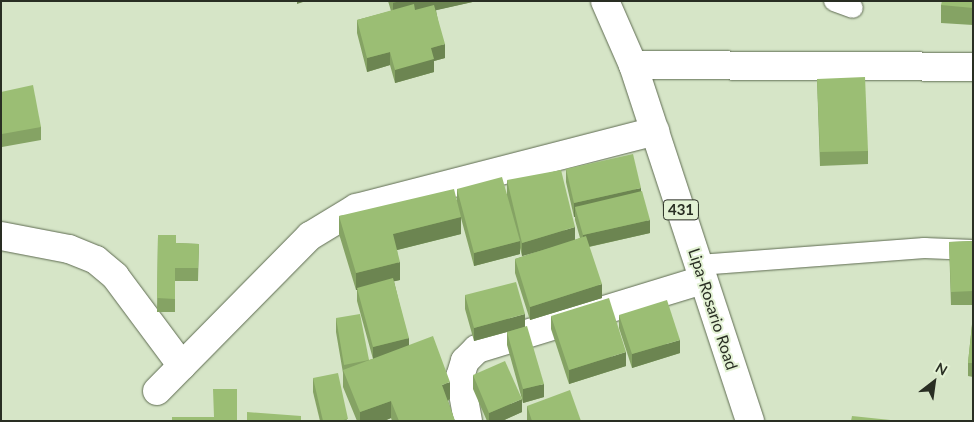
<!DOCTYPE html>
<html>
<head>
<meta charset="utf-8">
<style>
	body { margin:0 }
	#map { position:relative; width:974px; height:422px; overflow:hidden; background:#d6e5c7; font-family:Lato,sans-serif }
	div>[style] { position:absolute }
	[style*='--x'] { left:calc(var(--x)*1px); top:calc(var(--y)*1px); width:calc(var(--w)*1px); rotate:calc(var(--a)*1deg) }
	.roads { filter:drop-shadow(0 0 1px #5e6b51) drop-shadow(0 0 1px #5e6b51) }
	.lane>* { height:20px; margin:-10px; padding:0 10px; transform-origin:10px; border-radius:10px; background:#fff }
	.street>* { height:28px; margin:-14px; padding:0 14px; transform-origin:14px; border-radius:14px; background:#fff }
	.primary>* { height:28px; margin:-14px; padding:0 14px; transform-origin:14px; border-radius:14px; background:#fff }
	.wall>* { inset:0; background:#85a364 }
	.shaded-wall>* { inset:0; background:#6c8551 }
	.building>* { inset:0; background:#9bbe74 }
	span { translate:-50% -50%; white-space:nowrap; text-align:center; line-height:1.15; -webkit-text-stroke:4px #e3f2d4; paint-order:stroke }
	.shield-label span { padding:1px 4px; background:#e3f2d4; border:1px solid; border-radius:4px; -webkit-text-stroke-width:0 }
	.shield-label { font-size:15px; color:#292e23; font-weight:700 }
	.street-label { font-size:16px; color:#292e23 }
	.frame { position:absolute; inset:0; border:2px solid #292e23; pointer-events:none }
	.north { position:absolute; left:909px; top:357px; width:50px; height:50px; -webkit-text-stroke:4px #e3f2d4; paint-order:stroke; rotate:30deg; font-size:14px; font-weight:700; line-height:20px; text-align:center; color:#292e23 }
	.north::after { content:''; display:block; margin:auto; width:18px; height:22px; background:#292e23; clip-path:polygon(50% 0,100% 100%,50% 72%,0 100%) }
</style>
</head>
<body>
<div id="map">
	<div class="roads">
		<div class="lane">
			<i style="--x:834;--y:1;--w:20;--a:20"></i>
			<i style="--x:699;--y:265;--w:226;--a:-4.3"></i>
			<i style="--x:924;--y:248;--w:49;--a:2.3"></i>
		</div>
		<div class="street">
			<i style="--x:633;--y:65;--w:340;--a:0.3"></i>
			<i style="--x:1;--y:236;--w:69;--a:10.8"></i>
			<i style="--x:69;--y:249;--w:29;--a:22"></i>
			<i style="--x:96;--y:260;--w:25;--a:40"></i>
			<i style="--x:115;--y:276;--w:112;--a:53.3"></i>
			<i style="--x:157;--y:391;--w:218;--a:-45.4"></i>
			<i style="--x:310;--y:236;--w:54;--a:-31.3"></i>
			<i style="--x:356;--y:208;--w:309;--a:-14.4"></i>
			<i style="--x:468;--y:421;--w:45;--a:-100.3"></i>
			<i style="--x:460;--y:377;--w:17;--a:-73"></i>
			<i style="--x:465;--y:361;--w:17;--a:-45"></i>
			<i style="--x:477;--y:349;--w:236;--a:-17"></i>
		</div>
		<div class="primary">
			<i style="--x:605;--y:1;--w:70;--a:66.4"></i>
			<i style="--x:633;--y:65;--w:375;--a:71.8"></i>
		</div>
	</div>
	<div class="wall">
		<i style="clip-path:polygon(388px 1px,477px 1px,436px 10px,445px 58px,434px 61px,434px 72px,395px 83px,390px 65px,367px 72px,357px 33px,357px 20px,391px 11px)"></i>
		<i style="clip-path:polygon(973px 1px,973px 25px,941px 23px,941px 5px)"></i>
		<i style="clip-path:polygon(817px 79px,868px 151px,868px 164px,820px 166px)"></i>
		<i style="clip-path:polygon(1px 92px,41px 127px,41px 140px,2px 147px)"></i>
		<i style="clip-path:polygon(566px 169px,641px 191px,650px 233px,589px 247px,602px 298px,530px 320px,515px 273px,515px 259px,542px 250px,522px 256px,520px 248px,520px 254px,474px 266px,461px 218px,461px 234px,397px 250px,400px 280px,394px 281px,409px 345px,450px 399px,448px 401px,455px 421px,392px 421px,391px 418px,384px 421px,357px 421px,343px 387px,343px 373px,336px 332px,336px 318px,369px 360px,373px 359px,357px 301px,357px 290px,356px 290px,339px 234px,339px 216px,457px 200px,457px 189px,507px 194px,507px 180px,575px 240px,580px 238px,575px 220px,575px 217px,574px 217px,566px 182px)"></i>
		<i style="clip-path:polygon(158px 235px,176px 243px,199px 244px,198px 281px,175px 281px,175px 312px,157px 312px)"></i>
		<i style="clip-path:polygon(973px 241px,973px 305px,951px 305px,949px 242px)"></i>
		<i style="clip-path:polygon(465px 295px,525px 327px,544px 397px,523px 403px,507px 345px,507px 332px,474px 341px,465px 309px)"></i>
		<i style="clip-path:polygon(619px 315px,680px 353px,632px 368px,619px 328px)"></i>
		<i style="clip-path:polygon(973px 315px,973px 377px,968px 376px,968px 363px)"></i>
		<i style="clip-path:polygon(551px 316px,626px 366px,569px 384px,551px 329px)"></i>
		<i style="clip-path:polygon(473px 375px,522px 412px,502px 421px,487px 421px,473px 389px)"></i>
		<i style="clip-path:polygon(313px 378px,348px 421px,320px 421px,313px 392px)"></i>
		<i style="clip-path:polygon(527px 406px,581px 421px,527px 421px)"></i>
	</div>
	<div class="shaded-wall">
		<i style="clip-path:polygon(297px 1px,306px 1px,297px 4px)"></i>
		<i style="clip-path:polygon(400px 1px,477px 1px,393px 20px,393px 3px)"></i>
		<i style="clip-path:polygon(445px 44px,445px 58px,434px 61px,434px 72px,395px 83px,395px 70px,431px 48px)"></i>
		<i style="clip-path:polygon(390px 52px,390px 65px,367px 72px,367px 58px)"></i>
		<i style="clip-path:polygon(641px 188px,641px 201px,575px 207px,575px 217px,574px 217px,574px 203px)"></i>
		<i style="clip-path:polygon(461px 217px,461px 234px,393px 251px,393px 234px)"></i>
		<i style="clip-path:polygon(650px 220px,650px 233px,583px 248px,583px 235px)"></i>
		<i style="clip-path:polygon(575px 227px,575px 241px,522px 256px,522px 243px)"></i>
		<i style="clip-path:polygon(520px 241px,520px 254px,474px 266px,474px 253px)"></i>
		<i style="clip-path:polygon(400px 262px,400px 280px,357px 290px,357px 288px,357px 290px,356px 290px,356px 273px)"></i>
		<i style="clip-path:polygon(602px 284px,602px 298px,530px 320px,530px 307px)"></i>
		<i style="clip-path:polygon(525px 314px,525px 327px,474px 341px,474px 328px)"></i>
		<i style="clip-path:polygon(409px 338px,409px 351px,373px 360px,373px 347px)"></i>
		<i style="clip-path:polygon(680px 340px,680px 353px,632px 368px,632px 354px)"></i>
		<i style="clip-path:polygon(626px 352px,626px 366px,569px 384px,569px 370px)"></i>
		<i style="clip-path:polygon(450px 382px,450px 399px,442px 403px,442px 385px)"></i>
		<i style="clip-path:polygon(544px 384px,544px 397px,523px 403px,523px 389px)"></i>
		<i style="clip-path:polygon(522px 399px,522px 412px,502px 421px,489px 421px,489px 413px)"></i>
		<i style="clip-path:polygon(391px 401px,391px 418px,384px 421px,360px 421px,360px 412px)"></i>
	</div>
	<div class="building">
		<i style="clip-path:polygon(942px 1px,973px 1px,973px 8px,941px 5px)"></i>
		<i style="clip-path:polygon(414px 4px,415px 10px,434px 5px,445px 44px,431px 48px,434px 59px,395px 70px,390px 52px,367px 58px,357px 20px)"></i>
		<i style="clip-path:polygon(865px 77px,868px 151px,820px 152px,817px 79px)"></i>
		<i style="clip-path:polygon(33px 85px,41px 127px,2px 134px,1px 92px)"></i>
		<i style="clip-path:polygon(633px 154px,641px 188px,574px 203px,566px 169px)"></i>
		<i style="clip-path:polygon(561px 170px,575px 227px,522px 243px,507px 180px)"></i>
		<i style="clip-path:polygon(502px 177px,520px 241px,474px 253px,457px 189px)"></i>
		<i style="clip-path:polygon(454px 189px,461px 217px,393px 234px,400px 262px,356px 273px,339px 216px)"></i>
		<i style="clip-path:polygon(642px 191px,650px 220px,583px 235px,575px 207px)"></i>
		<i style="clip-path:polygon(158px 235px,176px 235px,176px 243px,199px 244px,198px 268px,175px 268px,175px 299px,157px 298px)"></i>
		<i style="clip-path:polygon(586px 236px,602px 284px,530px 307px,515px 259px)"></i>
		<i style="clip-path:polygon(973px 241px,973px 291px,951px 292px,949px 242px)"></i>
		<i style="clip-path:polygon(393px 278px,409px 338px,373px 347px,357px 288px)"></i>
		<i style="clip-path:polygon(516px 282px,525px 314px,474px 328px,465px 295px)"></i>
		<i style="clip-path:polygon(609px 298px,626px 352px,569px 370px,551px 316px)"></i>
		<i style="clip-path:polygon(667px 300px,680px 340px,632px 354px,619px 315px)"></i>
		<i style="clip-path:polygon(360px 314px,369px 360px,344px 365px,336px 318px)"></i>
		<i style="clip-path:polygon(973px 315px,973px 363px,968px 363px)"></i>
		<i style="clip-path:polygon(527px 326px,544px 384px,523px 389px,507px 332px)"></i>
		<i style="clip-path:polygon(433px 336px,450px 382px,442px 385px,455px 421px,399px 421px,391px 401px,360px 412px,343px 370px)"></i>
		<i style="clip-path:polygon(505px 361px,522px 399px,489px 413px,473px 375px)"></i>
		<i style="clip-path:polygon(338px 373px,348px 419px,339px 421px,323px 421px,313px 378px)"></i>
		<i style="clip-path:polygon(213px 389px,237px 389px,237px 421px,172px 421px,172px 417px,214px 417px)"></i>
		<i style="clip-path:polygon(570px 390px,581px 421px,532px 421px,527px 406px)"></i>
		<i style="clip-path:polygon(247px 412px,301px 416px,301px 421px,247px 421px)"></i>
		<i style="clip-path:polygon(852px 416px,900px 421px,851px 421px)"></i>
	</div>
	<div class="shield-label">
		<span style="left:681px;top:210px">431</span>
	</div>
	<div class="street-label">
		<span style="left:713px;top:309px;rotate:72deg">Lipa-Rosario Road</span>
	</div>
	<div class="frame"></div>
	<div class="north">N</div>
</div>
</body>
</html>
